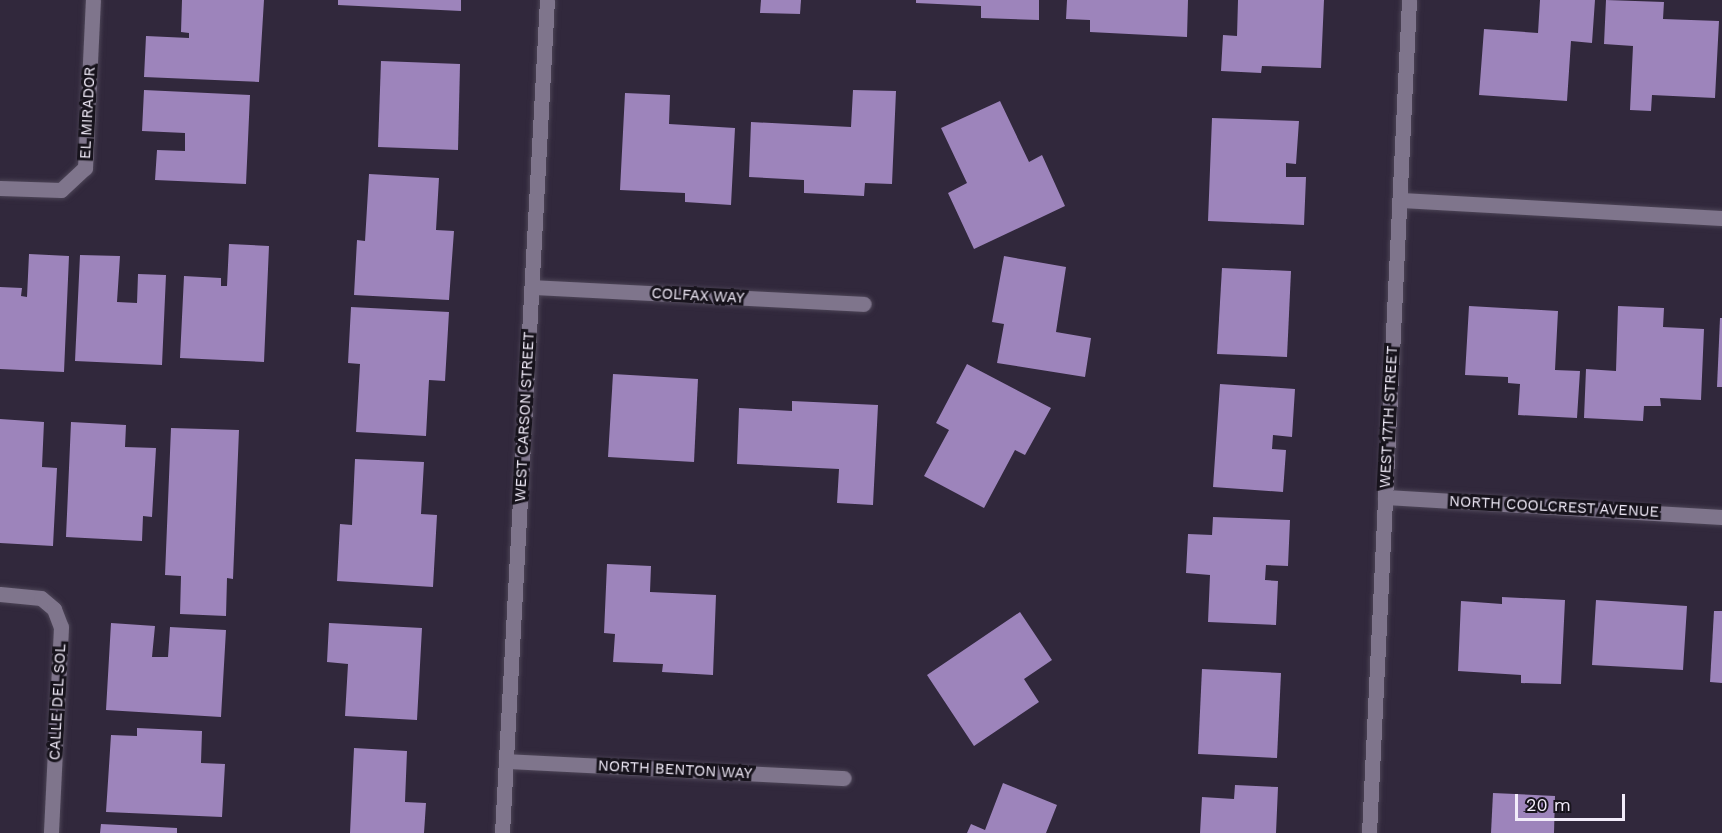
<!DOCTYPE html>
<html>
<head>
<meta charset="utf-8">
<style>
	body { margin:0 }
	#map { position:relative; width:1722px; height:833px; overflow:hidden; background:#31283c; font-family:"Work Sans",sans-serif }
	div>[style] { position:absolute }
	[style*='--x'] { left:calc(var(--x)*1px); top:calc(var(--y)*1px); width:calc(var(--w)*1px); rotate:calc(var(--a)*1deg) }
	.building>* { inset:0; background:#9d84bb }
	.roads { filter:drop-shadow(0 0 2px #4d4557) drop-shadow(0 0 2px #4d4557) }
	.lane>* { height:15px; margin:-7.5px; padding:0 7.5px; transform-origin:7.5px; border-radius:7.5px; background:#7f758c }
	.street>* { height:15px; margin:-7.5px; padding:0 7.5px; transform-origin:7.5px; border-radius:7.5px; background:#7f758c }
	span { translate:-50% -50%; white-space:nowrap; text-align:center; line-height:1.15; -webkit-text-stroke:6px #17131c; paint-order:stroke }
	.street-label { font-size:15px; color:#f2ecfa }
	.scale { position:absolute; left:1515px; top:794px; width:110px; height:27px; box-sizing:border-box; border:3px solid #f2ecfa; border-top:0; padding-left:8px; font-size:18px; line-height:21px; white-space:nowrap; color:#f2ecfa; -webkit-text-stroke:4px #17131c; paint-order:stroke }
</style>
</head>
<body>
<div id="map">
	<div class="building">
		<i style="clip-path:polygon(182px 0,264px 0,259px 82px,144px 77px,146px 36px,189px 38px,189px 33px,181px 32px)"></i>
		<i style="clip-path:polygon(338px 0,461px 0,461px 11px,338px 5px)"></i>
		<i style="clip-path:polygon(761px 0,801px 0,800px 14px,760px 13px)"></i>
		<i style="clip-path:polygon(916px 0,1039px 0,1039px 20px,981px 18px,981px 6px,916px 3px)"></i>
		<i style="clip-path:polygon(1067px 0,1188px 0,1187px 37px,1090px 32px,1090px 20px,1066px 19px)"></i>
		<i style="clip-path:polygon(1238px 0,1324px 0,1321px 68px,1262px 66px,1261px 73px,1221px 71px,1223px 35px,1237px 36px)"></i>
		<i style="clip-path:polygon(1540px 0,1595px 0,1592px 43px,1571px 41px,1567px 101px,1479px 95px,1484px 29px,1538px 33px)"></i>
		<i style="clip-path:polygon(1606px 0,1664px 2px,1663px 19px,1719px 21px,1715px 98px,1652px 95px,1651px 111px,1630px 110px,1633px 46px,1604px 44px)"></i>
		<i style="clip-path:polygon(381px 61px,460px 64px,458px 150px,378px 147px)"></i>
		<i style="clip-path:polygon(144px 90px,250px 95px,246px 184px,155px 180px,157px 150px,185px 151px,185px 133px,142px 131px)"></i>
		<i style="clip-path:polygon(853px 90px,896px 91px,892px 184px,865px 183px,864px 196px,804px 193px,804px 180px,749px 177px,751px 122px,851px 127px)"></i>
		<i style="clip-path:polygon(625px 93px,670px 95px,669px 124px,735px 128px,731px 205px,685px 202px,685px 193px,620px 190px)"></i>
		<i style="clip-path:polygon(1000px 101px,1029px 162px,1042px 155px,1065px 206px,974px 249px,948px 193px,967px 183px,941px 128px)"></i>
		<i style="clip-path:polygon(1212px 118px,1299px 121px,1296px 164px,1286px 163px,1286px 177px,1306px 177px,1304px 225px,1208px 221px)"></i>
		<i style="clip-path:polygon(369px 174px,439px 178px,436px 230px,454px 231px,449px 300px,354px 295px,357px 240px,365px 241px)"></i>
		<i style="clip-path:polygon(229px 244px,269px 246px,264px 362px,180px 358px,184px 276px,221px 278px,221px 286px,227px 286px)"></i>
		<i style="clip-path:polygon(29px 254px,69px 256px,64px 372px,0 369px,0 287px,22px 288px,21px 296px,27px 297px)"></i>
		<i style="clip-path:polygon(80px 255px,120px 256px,117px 302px,137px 303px,138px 274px,166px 275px,162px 365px,75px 361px)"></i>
		<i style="clip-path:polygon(1004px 256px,1066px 267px,1056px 332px,1091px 338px,1085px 377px,997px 363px,1004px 324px,992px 322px)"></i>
		<i style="clip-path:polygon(1222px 268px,1291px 271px,1287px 357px,1217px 354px)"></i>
		<i style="clip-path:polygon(1469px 306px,1558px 311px,1555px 370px,1580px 371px,1577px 418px,1518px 415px,1520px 384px,1508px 383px,1508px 377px,1465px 375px)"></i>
		<i style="clip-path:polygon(1618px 306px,1664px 308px,1663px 327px,1704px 329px,1701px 400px,1660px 398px,1661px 406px,1644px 406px,1643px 421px,1584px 418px,1586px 369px,1616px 371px)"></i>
		<i style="clip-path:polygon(351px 307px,449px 312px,445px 381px,429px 380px,426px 436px,356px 432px,360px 364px,348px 363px)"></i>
		<i style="clip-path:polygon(1720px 318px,1722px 318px,1722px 387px,1717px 387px)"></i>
		<i style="clip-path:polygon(967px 364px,1051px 408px,1025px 455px,1015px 450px,984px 508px,924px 476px,949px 430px,936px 423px)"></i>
		<i style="clip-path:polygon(613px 374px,698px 379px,694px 462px,608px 457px)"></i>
		<i style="clip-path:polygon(1220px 384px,1295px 389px,1292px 437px,1273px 435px,1272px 449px,1286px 450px,1283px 492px,1213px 487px)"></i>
		<i style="clip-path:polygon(792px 401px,878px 405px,873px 505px,837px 503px,839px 469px,737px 464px,739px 408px,792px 411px)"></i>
		<i style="clip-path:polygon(0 419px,44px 422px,42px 467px,57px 468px,53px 546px,0 543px)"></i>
		<i style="clip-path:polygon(71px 422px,126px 425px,125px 447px,156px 448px,152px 517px,143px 516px,142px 541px,66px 537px)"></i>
		<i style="clip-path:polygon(171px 428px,239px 430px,233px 579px,227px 578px,226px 616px,180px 614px,181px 576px,165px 575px)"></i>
		<i style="clip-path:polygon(355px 459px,424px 462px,421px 514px,437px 515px,433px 587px,337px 581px,340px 524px,352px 525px)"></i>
		<i style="clip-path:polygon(1213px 517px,1290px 520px,1288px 566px,1266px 565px,1265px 580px,1278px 581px,1276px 625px,1208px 622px,1210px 575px,1186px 573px,1188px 534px,1212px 535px)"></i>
		<i style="clip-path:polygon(607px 564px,651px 566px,650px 592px,716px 595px,713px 675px,662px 672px,663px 664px,613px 662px,615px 634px,604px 633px)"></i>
		<i style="clip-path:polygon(1502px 597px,1565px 600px,1561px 684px,1521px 683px,1521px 675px,1458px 671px,1461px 601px,1502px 604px)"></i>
		<i style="clip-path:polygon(1596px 600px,1687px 606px,1683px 670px,1592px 665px)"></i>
		<i style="clip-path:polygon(1714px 611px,1722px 611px,1722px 683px,1710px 682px)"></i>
		<i style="clip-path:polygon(1020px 612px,1052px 660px,1024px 679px,1039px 702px,974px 746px,927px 675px)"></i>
		<i style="clip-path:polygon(111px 623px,155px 626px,152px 657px,168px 657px,170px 627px,226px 630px,221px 717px,106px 710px)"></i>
		<i style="clip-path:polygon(329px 623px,422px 628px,417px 720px,345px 716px,348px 664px,327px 662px)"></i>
		<i style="clip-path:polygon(1202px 669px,1281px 673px,1277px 758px,1198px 754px)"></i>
		<i style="clip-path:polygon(137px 728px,202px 731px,201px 763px,225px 764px,222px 817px,106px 812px,111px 735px,137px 736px)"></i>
		<i style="clip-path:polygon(354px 748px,407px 751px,405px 802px,426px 803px,424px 833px,350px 833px)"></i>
		<i style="clip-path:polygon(1003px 783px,1057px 805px,1046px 833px,967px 833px,971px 824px,985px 830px)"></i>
		<i style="clip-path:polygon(1235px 785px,1278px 787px,1276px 833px,1200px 833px,1202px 797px,1234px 799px)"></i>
		<i style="clip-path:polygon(1493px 793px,1555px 796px,1554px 833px,1491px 833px)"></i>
		<i style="clip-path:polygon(101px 824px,177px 828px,177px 833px,100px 833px)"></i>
	</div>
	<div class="roads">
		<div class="lane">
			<i style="--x:1400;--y:200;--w:323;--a:3.2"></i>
		</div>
		<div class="street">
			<i style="--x:0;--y:188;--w:61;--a:1.9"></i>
			<i style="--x:61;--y:190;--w:33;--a:-43"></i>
			<i style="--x:85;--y:168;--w:168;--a:-87.3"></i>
			<i style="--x:532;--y:287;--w:332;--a:2.9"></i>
			<i style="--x:1385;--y:497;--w:338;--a:3.4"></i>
			<i style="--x:0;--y:594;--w:41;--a:5.6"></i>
			<i style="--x:41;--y:598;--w:17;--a:40"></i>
			<i style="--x:54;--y:609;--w:19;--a:69"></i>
			<i style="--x:61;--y:627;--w:206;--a:92.8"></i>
			<i style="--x:506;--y:761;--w:338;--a:2.9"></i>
			<i style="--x:502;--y:833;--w:834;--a:-86.91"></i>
			<i style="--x:1369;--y:833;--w:834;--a:-87.25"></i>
		</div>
	</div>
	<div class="street-label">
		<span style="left:88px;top:113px;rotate:-87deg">EL MIRADOR</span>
		<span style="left:698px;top:296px;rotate:3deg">COLFAX WAY</span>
		<span style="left:525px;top:417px;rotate:-87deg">WEST CARSON STREET</span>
		<span style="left:1389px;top:417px;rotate:-87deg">WEST 17TH STREET</span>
		<span style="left:1554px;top:507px;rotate:3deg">NORTH COOLCREST AVENUE</span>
		<span style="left:58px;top:702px;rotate:-87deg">CALLE DEL SOL</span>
		<span style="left:675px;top:770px;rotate:3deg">NORTH BENTON WAY</span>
	</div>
	<div class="scale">20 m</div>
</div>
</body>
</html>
